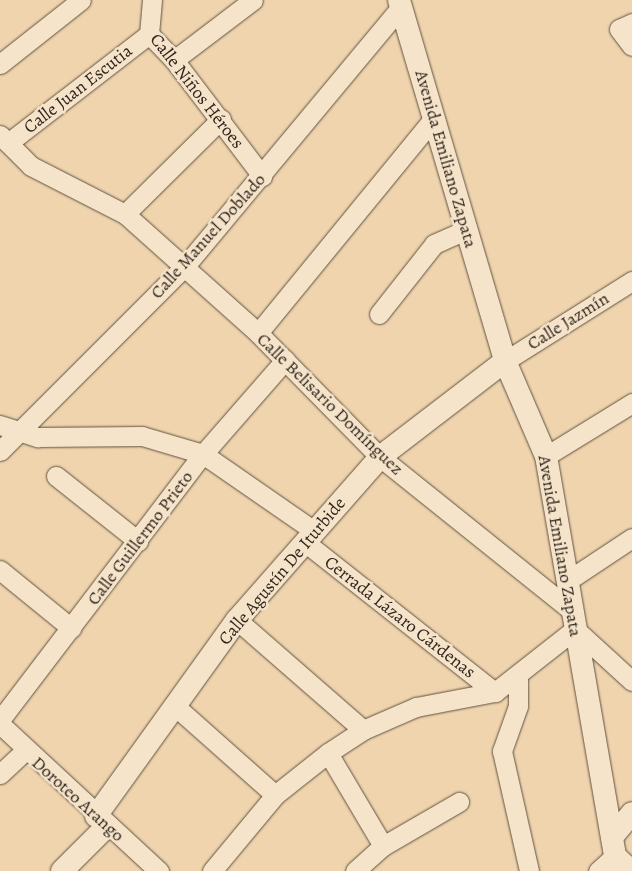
<!DOCTYPE html>
<html>
<head>
<meta charset="utf-8">
<style>
	body { margin:0 }
	#map { position:relative; width:632px; height:871px; overflow:hidden; background:#efd4ad; font-family:Alegreya,serif }
	div>[style] { position:absolute }
	[style*='--x'] { left:calc(var(--x)*1px); top:calc(var(--y)*1px); width:calc(var(--w)*1px); rotate:calc(var(--a)*1deg) }
	.roads { filter:drop-shadow(0 0 1px #605241) drop-shadow(0 0 1px #605241) }
	.minor>* { height:19px; margin:-9.5px; padding:0 9.5px; transform-origin:9.5px; border-radius:9.5px; background:#f5e3ca }
	.tertiary>* { height:22px; margin:-11px; padding:0 11px; transform-origin:11px; border-radius:11px; background:#f5e3ca }
	span { translate:-50% -50%; white-space:nowrap; text-align:center; line-height:1.15; -webkit-text-stroke:5px #f5e3ca; paint-order:stroke }
	.street-label { font-size:18px; color:#30261d }
</style>
</head>
<body>
<div id="map">
	<div class="roads">
		<div class="minor">
			<i style="--x:152;--y:0;--w:34;--a:95"></i>
			<i style="--x:149;--y:34;--w:36;--a:46"></i>
			<i style="--x:174;--y:60;--w:146;--a:52.8"></i>
			<i style="--x:632;--y:23;--w:14;--a:155"></i>
			<i style="--x:619;--y:29;--w:21;--a:53"></i>
			<i style="--x:174;--y:60;--w:99;--a:-37.2"></i>
			<i style="--x:0;--y:64;--w:103;--a:-38.3"></i>
			<i style="--x:0;--y:135;--w:44;--a:45"></i>
			<i style="--x:31;--y:166;--w:106;--a:27.1"></i>
			<i style="--x:125;--y:214;--w:178;--a:41.8"></i>
			<i style="--x:258;--y:333;--w:174;--a:45.5"></i>
			<i style="--x:380;--y:457;--w:246;--a:38.7"></i>
			<i style="--x:8;--y:143;--w:178;--a:-37.7"></i>
			<i style="--x:125;--y:214;--w:135;--a:-44.7"></i>
			<i style="--x:379;--y:314;--w:89;--a:-51.8"></i>
			<i style="--x:434;--y:244;--w:36;--a:-24"></i>
			<i style="--x:258;--y:333;--w:278;--a:-50.7"></i>
			<i style="--x:505;--y:361;--w:150;--a:-32.2"></i>
			<i style="--x:0;--y:425;--w:40;--a:18"></i>
			<i style="--x:38;--y:437;--w:104;--a:-0.6"></i>
			<i style="--x:142;--y:436;--w:64;--a:16.4"></i>
			<i style="--x:203;--y:454;--w:135;--a:34.7"></i>
			<i style="--x:0;--y:451;--w:262;--a:-45"></i>
			<i style="--x:185;--y:266;--w:337;--a:-50.2"></i>
			<i style="--x:546;--y:456;--w:101;--a:-31.6"></i>
			<i style="--x:56;--y:476;--w:105;--a:38.4"></i>
			<i style="--x:306;--y:543;--w:241;--a:38.3"></i>
			<i style="--x:0;--y:570;--w:92;--a:39.2"></i>
			<i style="--x:567;--y:581;--w:78;--a:-33.5"></i>
			<i style="--x:237;--y:620;--w:167;--a:41.1"></i>
			<i style="--x:518;--y:676;--w:30;--a:90"></i>
			<i style="--x:518;--y:706;--w:48;--a:109.6"></i>
			<i style="--x:502;--y:751;--w:123;--a:77.3"></i>
			<i style="--x:176;--y:707;--w:132;--a:41.6"></i>
			<i style="--x:0;--y:720;--w:335;--a:-52.7"></i>
			<i style="--x:203;--y:454;--w:125;--a:-48.9"></i>
			<i style="--x:0;--y:724;--w:217;--a:42.8"></i>
			<i style="--x:328;--y:753;--w:108;--a:59.4"></i>
			<i style="--x:0;--y:774;--w:35;--a:-43"></i>
			<i style="--x:212;--y:871;--w:99;--a:-50.3"></i>
			<i style="--x:275;--y:795;--w:68;--a:-38.4"></i>
			<i style="--x:328;--y:753;--w:42;--a:-33.3"></i>
			<i style="--x:363;--y:730;--w:58;--a:-23.5"></i>
			<i style="--x:416;--y:707;--w:80;--a:-10.8"></i>
			<i style="--x:495;--y:692;--w:102;--a:-38.2"></i>
			<i style="--x:575;--y:629;--w:77;--a:42.4"></i>
			<i style="--x:355;--y:871;--w:38;--a:-42"></i>
			<i style="--x:383;--y:846;--w:88;--a:-30.1"></i>
			<i style="--x:598;--y:871;--w:24;--a:-42"></i>
			<i style="--x:616;--y:855;--w:22;--a:43"></i>
		</div>
		<div class="tertiary">
			<i style="--x:399;--y:0;--w:376;--a:73.6"></i>
			<i style="--x:505;--y:361;--w:103;--a:66.7"></i>
			<i style="--x:546;--y:456;--w:421;--a:80.2"></i>
			<i style="--x:96;--y:816;--w:241;--a:-54.3"></i>
			<i style="--x:237;--y:620;--w:217;--a:-48.7"></i>
			<i style="--x:380;--y:457;--w:158;--a:-37.5"></i>
			<i style="--x:612;--y:837;--w:31;--a:-50"></i>
			<i style="--x:62;--y:871;--w:64;--a:-45"></i>
		</div>
	</div>
	<div class="street-label">
		<span style="left:78px;top:89px;rotate:-38deg">Calle Juan Escutia</span>
		<span style="left:197px;top:91px;rotate:52deg">Calle Niños Héroes</span>
		<span style="left:446px;top:159px;rotate:74deg">Avenida Emiliano Zapata</span>
		<span style="left:208px;top:236px;rotate:-48deg">Calle Manuel Doblado</span>
		<span style="left:568px;top:321px;rotate:-32deg">Calle Jazmín</span>
		<span style="left:330px;top:404px;rotate:44deg">Calle Belisario Domínguez</span>
		<span style="left:140px;top:538px;rotate:-53deg">Calle Guillermo Prieto</span>
		<span style="left:560px;top:546px;rotate:80deg">Avenida Emiliano Zapata</span>
		<span style="left:282px;top:571px;rotate:-50deg">Calle Agustín De Iturbide</span>
		<span style="left:400px;top:617px;rotate:38deg">Cerrada Lázaro Cárdenas</span>
		<span style="left:78px;top:799px;rotate:42deg">Doroteo Arango</span>
	</div>
</div>
</body>
</html>
